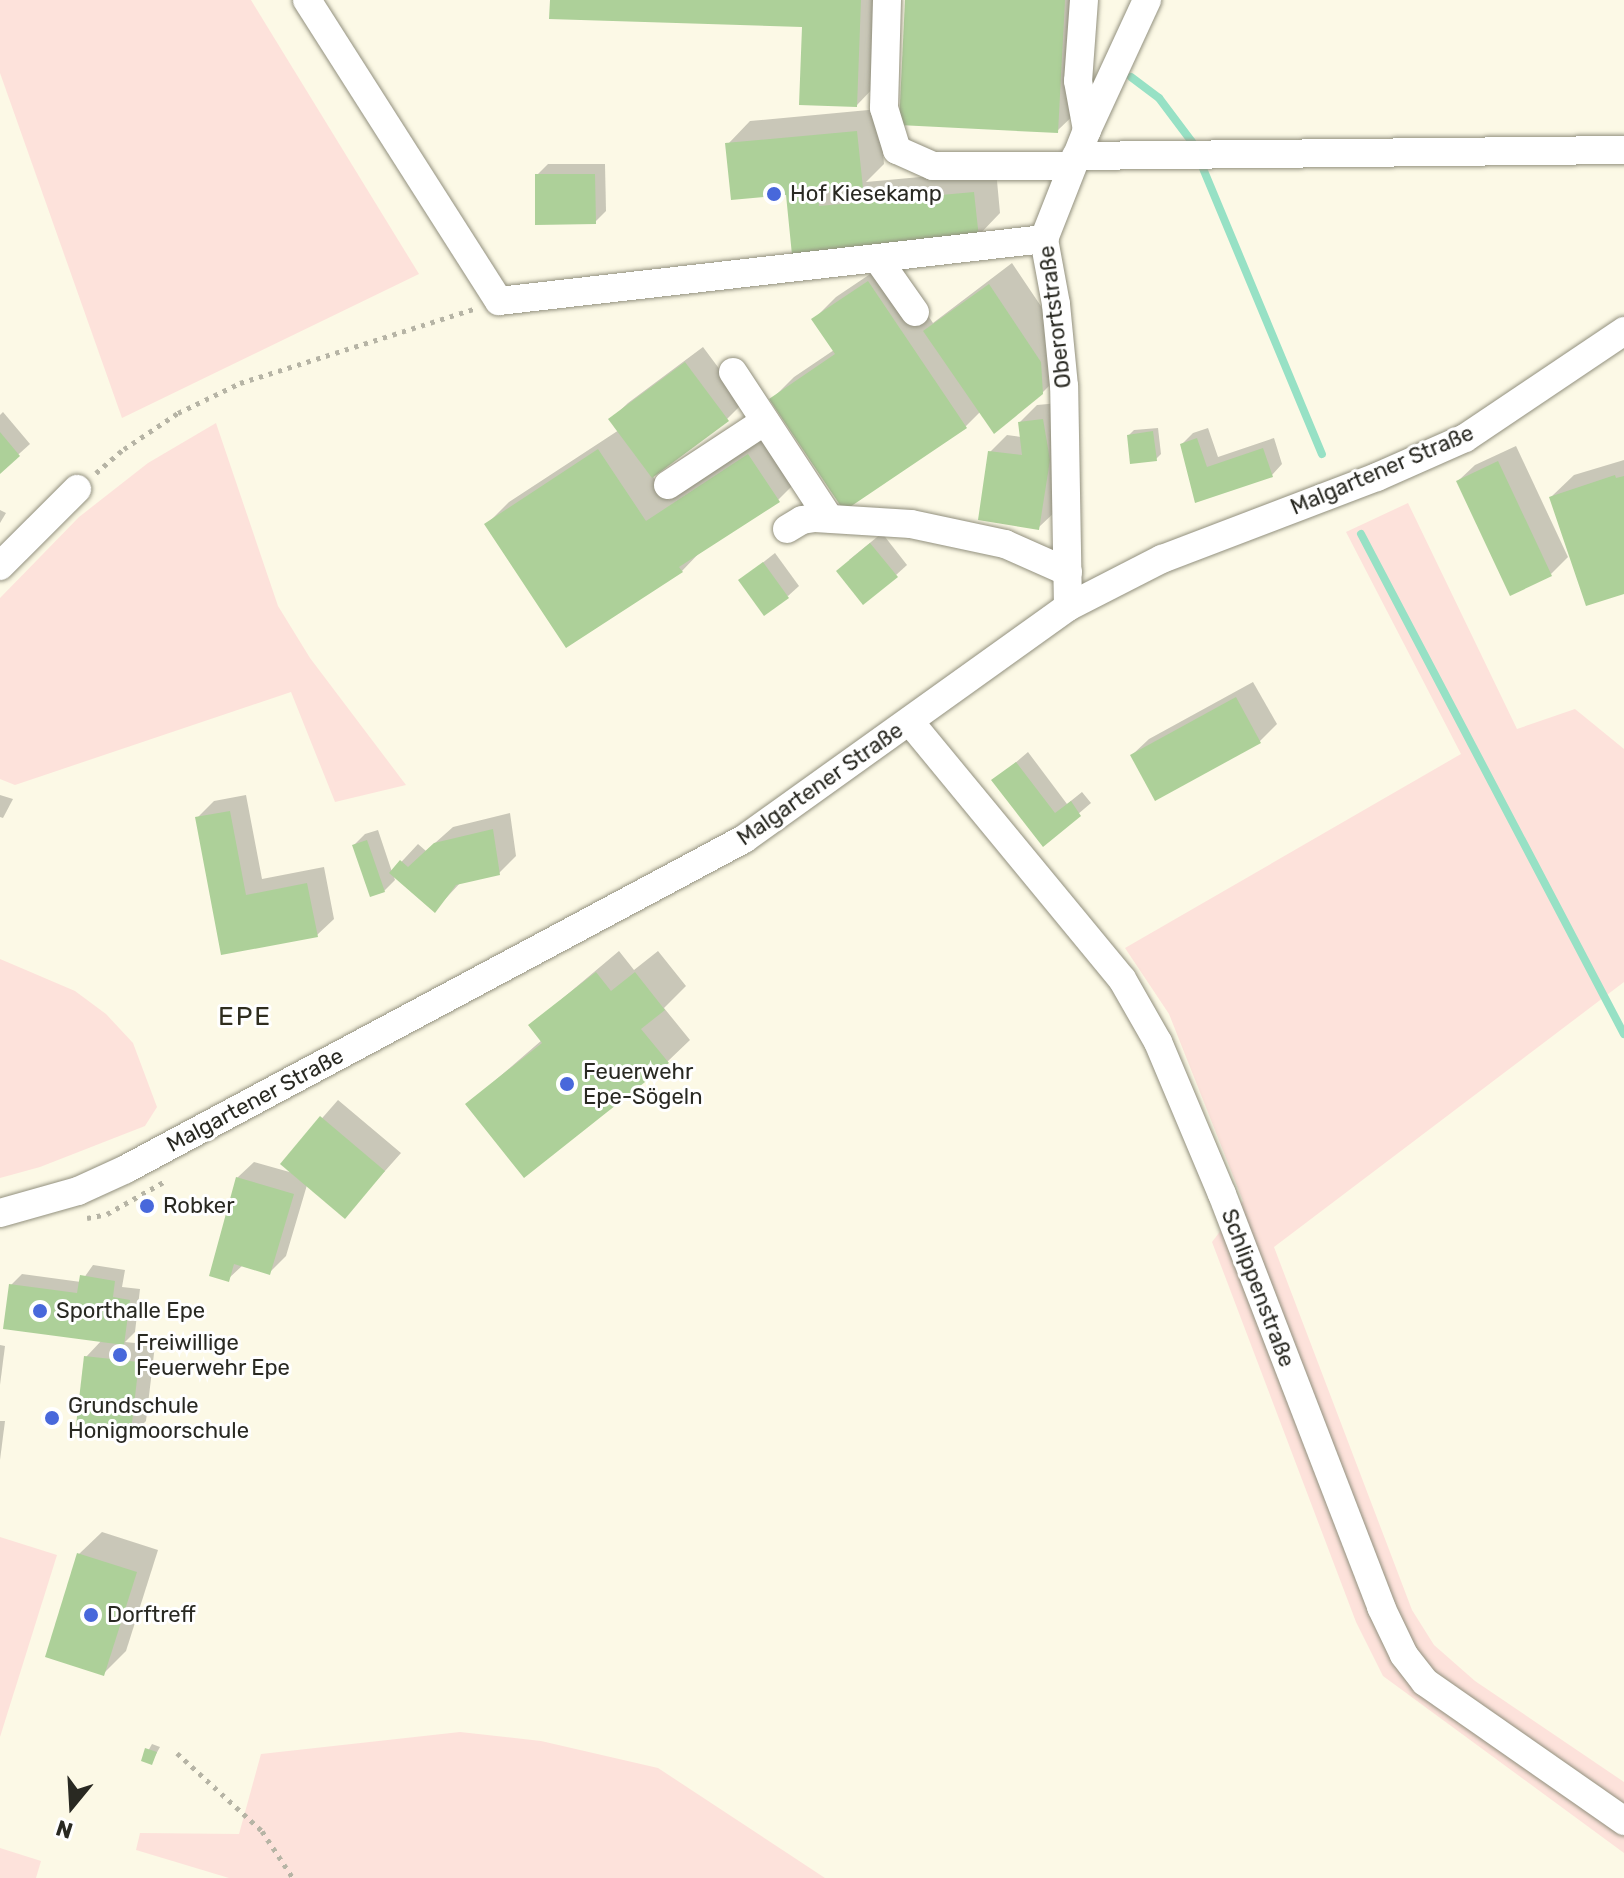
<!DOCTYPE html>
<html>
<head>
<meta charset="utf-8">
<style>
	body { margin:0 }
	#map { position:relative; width:1624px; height:1878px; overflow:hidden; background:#fcf9e6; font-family:Rubik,sans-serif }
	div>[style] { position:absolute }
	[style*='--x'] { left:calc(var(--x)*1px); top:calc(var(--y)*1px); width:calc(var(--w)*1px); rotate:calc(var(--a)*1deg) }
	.green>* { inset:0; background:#fde2db }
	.shadow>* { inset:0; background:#0003 }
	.stream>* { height:8px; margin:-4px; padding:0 4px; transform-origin:4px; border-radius:4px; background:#97e1c5 }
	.building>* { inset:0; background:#add099 }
	.path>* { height:5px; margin-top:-2.5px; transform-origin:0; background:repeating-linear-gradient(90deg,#b6b4a5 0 4px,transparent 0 10px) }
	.roads { filter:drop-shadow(0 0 2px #92907e) drop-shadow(0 0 2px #92907e) }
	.minor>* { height:28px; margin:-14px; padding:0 14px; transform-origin:14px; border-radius:14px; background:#fff }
	.dots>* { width:22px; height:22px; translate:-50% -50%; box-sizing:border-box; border:4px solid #fff; border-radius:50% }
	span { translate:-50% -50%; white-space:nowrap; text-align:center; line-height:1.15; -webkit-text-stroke:6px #fff; paint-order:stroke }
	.poi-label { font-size:22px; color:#292922 }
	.left { translate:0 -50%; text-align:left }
	.street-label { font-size:22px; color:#292922 }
	.quarter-label { font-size:26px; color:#2f2d1e; letter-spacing:2px }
	.north { position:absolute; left:32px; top:1766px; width:80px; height:80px; -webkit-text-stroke:6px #fff; paint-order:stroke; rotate:198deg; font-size:22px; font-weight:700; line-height:32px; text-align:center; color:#292922 }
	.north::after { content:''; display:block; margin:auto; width:28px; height:36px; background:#292922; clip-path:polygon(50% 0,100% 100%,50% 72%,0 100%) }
</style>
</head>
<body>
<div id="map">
	<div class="green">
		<i style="clip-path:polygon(0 0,251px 0,419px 274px,122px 418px,0 73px)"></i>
		<i style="clip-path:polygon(216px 423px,278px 606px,310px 658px,406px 785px,335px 802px,291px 692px,15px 785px,0 779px,0 598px,79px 517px,148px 463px)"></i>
		<i style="clip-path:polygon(1408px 503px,1517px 729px,1575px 709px,1624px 749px,1624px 982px,1274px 1247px,1412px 1610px,1434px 1645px,1475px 1681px,1624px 1782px,1624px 1853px,1383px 1676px,1356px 1622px,1212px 1242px,1243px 1201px,1169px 1014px,1125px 948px,1461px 754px,1346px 532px)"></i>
		<i style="clip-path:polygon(0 959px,75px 991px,106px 1014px,133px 1043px,157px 1107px,145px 1126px,40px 1167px,0 1178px)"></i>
		<i style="clip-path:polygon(0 1537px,57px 1555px,0 1737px)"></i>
		<i style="clip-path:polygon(460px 1732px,541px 1741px,658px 1768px,825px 1878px,229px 1878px,136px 1850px,140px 1833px,239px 1834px,261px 1754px)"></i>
		<i style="clip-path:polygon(0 1848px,41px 1861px,36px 1878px,0 1878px)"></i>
	</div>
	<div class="shadow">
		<i style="clip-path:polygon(552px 0,882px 0,879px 82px,857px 105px,804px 26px)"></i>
		<i style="clip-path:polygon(907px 0,1086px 0,1080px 109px,1057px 131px)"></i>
		<i style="clip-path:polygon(879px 109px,884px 164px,866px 182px,996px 170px,1000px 213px,978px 236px,794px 252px,788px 193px,728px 144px,750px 121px)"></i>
		<i style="clip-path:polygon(548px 164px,605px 164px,606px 211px,595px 222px,537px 175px)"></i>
		<i style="clip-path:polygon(891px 260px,933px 323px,1012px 263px,1063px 339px,1065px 370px,1042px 393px,981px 411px,966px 426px,844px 508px,771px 400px,794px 377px,834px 350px,814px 319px,836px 297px)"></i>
		<i style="clip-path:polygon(703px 347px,744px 402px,727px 419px,652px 475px,669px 500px,771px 433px,801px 477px,778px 500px,703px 549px,682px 571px,487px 524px,509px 502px,619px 430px,611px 419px,628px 403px)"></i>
		<i style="clip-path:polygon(1059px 403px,1056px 511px,1039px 527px,990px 452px,1007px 435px,1021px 437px,1020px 422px,1037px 405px)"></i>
		<i style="clip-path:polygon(3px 412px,30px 444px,0 471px,0 415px)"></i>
		<i style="clip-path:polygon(1158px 428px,1161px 454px,1156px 459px,1129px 435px,1134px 430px)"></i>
		<i style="clip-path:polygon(1208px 428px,1218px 457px,1274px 438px,1282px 464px,1272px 475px,1196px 500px,1182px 444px,1193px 433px)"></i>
		<i style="clip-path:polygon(1516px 446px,1568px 557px,1551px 574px,1458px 481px,1475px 465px)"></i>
		<i style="clip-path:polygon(1624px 460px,1624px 592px,1551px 497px,1574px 475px)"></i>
		<i style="clip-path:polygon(0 510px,6px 513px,0 523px)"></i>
		<i style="clip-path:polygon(882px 533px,907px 565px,896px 575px,849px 560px)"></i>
		<i style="clip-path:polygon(775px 553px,799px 586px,788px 596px,741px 580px)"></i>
		<i style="clip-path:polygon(1253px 682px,1277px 724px,1260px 741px,1132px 755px,1149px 739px)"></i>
		<i style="clip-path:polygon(1028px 752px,1067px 804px,1082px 792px,1091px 803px,1043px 844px,994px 781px)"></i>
		<i style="clip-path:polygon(0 795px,13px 799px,3px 818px,0 817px)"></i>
		<i style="clip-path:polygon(246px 795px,262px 879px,324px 867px,334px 919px,317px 935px,222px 953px,197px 818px,214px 801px)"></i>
		<i style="clip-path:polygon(510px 813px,516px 856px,499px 873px,461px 882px,435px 910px,393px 874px,395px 880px,384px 891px,354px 845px,365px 834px,378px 830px,392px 872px,418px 844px,426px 851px,453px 827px)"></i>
		<i style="clip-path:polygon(619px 951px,634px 970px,658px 951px,686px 986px,664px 1008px,690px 1040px,667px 1062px,468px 1104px,542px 1040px,531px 1025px)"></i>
		<i style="clip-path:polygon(338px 1100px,401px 1153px,345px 1216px,307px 1185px,286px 1256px,269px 1273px,243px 1265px,228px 1279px,237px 1178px,254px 1162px,293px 1173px,282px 1164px)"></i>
		<i style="clip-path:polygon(93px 1265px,125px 1270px,122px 1287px,140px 1289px,135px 1332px,125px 1342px,155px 1345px,146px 1421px,129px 1438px,86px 1357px,102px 1340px,11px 1285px,22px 1274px,81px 1282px)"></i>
		<i style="clip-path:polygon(0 1345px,5px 1346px,0 1385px)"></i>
		<i style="clip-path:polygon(0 1421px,5px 1421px,0 1460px)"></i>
		<i style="clip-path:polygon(102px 1532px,158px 1550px,126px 1651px,103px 1674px,79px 1554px)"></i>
		<i style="clip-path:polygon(152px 1744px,160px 1747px,151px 1763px,143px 1760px)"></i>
	</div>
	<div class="stream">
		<i style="--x:1131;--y:77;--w:35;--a:37"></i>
		<i style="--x:1159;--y:98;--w:55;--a:53.1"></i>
		<i style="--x:1192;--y:142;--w:338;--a:67.4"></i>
		<i style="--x:1361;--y:534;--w:565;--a:62.26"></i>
	</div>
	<div class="building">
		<i style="clip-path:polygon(550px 0,861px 0,857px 107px,799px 105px,802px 27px,549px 19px)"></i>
		<i style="clip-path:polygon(905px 0,1065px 0,1058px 133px,899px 125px)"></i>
		<i style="clip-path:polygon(857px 131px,863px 188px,818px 193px,819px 206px,974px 192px,979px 238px,792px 255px,786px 195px,731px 200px,725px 143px)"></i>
		<i style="clip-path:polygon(535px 174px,595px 174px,596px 224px,535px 225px)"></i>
		<i style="clip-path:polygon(868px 281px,967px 428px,844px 511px,769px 399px,835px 354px,811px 319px)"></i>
		<i style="clip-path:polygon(989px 284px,1041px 362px,1043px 394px,994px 434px,923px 331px)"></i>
		<i style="clip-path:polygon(685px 362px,729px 421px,652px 478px,608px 419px)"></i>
		<i style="clip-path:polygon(1043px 419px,1050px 460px,1039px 530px,978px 520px,988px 451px,1022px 455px,1018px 422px)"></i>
		<i style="clip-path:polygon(1153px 431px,1157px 461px,1130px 464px,1127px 435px)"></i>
		<i style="clip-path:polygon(0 432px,20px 456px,0 474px)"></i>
		<i style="clip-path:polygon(1197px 438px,1207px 467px,1263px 448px,1273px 477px,1195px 503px,1180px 444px)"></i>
		<i style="clip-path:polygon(598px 449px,646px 521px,748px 454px,780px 502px,679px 567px,683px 572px,566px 648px,484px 524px)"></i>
		<i style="clip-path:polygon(1498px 461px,1552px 576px,1510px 596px,1456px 481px)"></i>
		<i style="clip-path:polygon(1615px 475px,1616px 478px,1624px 476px,1624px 594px,1586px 606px,1549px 497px)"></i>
		<i style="clip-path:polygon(870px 543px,898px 577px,863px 605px,836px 571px)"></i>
		<i style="clip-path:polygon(763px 562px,789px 598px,764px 616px,738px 580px)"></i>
		<i style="clip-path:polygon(1236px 697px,1261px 743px,1155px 801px,1130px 755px)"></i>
		<i style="clip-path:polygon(1016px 762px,1055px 813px,1071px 801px,1081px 816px,1043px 847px,991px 780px)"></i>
		<i style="clip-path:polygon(230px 811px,246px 895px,307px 883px,318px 937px,221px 955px,195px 817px)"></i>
		<i style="clip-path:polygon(493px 829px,500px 875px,456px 885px,435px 913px,389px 873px,400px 860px,408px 867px,434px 843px)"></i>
		<i style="clip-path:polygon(367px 840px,385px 892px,370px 897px,352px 845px)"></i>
		<i style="clip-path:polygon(596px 972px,611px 991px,635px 972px,665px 1010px,641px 1029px,669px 1063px,524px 1178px,465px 1104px,542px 1043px,528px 1025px)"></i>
		<i style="clip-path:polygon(320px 1116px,385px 1171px,345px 1219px,280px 1164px)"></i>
		<i style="clip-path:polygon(236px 1177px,294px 1194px,270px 1275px,234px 1264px,229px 1282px,209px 1276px)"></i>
		<i style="clip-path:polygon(80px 1275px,115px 1281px,113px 1297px,130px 1300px,124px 1345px,3px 1329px,9px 1284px,77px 1293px)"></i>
		<i style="clip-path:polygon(84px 1356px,139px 1362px,130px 1440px,75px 1434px)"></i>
		<i style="clip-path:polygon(77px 1553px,137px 1572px,104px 1676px,45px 1657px)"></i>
		<i style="clip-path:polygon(145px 1748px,157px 1752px,152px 1765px,141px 1761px)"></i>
	</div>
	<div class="path">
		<i style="--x:96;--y:473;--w:37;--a:-41"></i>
		<i style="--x:124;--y:449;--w:65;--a:-33.7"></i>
		<i style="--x:178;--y:413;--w:69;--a:-25.8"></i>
		<i style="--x:240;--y:383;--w:248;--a:-17.6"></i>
		<i style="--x:87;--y:1218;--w:20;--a:-11"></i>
		<i style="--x:107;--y:1214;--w:69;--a:-29.5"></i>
		<i style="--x:177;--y:1753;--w:115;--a:42.5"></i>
		<i style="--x:262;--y:1831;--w:56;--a:56.6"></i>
	</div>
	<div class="roads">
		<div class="minor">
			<i style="--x:307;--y:0;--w:357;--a:57.5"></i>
			<i style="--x:499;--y:301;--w:549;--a:-6.49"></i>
			<i style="--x:887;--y:0;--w:108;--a:91.6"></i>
			<i style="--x:884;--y:108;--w:44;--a:72.8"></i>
			<i style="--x:897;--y:150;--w:39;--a:24"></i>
			<i style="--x:933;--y:166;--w:139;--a:0"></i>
			<i style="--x:1084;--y:0;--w:81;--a:94.2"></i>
			<i style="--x:1078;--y:81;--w:50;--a:79.6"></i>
			<i style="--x:1076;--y:156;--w:548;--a:-0.63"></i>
			<i style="--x:877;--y:258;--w:66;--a:54.9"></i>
			<i style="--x:733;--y:372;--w:175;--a:56.7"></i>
			<i style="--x:668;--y:485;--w:116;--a:-33.4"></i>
			<i style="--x:787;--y:529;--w:17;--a:-31"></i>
			<i style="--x:802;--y:520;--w:13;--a:-9"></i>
			<i style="--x:815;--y:518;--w:96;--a:3.6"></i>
			<i style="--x:911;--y:524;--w:96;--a:12"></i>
			<i style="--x:1005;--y:544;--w:69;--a:24"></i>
			<i style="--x:0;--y:566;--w:109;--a:-45"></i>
			<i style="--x:1068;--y:607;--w:221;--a:-91"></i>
			<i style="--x:1064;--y:386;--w:82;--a:-95.6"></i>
			<i style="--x:1056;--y:304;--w:66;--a:-100.5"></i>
			<i style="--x:1044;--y:239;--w:117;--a:-68.5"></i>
			<i style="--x:1087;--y:130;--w:143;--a:-65.2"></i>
			<i style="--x:910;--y:722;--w:333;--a:50.5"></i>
			<i style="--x:1122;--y:979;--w:73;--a:60.3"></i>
			<i style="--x:1158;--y:1042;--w:165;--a:67.2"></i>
			<i style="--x:1222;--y:1194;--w:443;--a:68.9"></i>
			<i style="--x:1381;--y:1607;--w:53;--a:64.4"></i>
			<i style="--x:1404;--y:1655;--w:34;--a:52"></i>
			<i style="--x:1425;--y:1682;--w:243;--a:34.9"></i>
			<i style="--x:0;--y:1213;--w:81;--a:-15.8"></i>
			<i style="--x:78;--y:1191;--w:53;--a:-24.6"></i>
			<i style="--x:126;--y:1169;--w:701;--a:-28.1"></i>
			<i style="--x:744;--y:839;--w:398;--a:-35.6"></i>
			<i style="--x:1068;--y:607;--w:106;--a:-27.1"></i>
			<i style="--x:1162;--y:559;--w:230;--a:-20.9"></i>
			<i style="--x:1377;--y:477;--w:96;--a:-23.9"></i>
			<i style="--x:1465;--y:438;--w:192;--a:-33.9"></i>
		</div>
	</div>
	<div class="dots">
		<i style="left:774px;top:194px;background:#4868db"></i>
		<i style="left:567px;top:1084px;background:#4868db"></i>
		<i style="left:147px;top:1206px;background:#4868db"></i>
		<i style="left:40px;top:1311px;background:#4868db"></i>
		<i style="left:120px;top:1355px;background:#4868db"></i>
		<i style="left:52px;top:1418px;background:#4868db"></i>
		<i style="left:91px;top:1615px;background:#4868db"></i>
	</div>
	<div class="poi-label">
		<span class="left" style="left:790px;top:194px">Hof Kiesekamp</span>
		<span class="left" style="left:583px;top:1084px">Feuerwehr<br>Epe-Sögeln</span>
		<span class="left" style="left:163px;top:1206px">Robker</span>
		<span class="left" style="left:56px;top:1311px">Sporthalle Epe</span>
		<span class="left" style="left:136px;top:1355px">Freiwillige<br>Feuerwehr Epe</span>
		<span class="left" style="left:68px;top:1418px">Grundschule<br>Honigmoorschule</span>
		<span class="left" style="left:107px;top:1615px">Dorftreff</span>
	</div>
	<div class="street-label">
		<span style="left:1055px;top:317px;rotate:-97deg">Oberortstraße</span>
		<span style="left:1382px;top:470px;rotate:-23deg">Malgartener Straße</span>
		<span style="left:820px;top:784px;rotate:-35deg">Malgartener Straße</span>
		<span style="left:255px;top:1100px;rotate:-28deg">Malgartener Straße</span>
		<span style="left:1258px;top:1288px;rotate:69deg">Schlippenstraße</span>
	</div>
	<div class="quarter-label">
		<span style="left:245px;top:1017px">EPE</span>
	</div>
	<div class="north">N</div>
</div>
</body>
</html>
